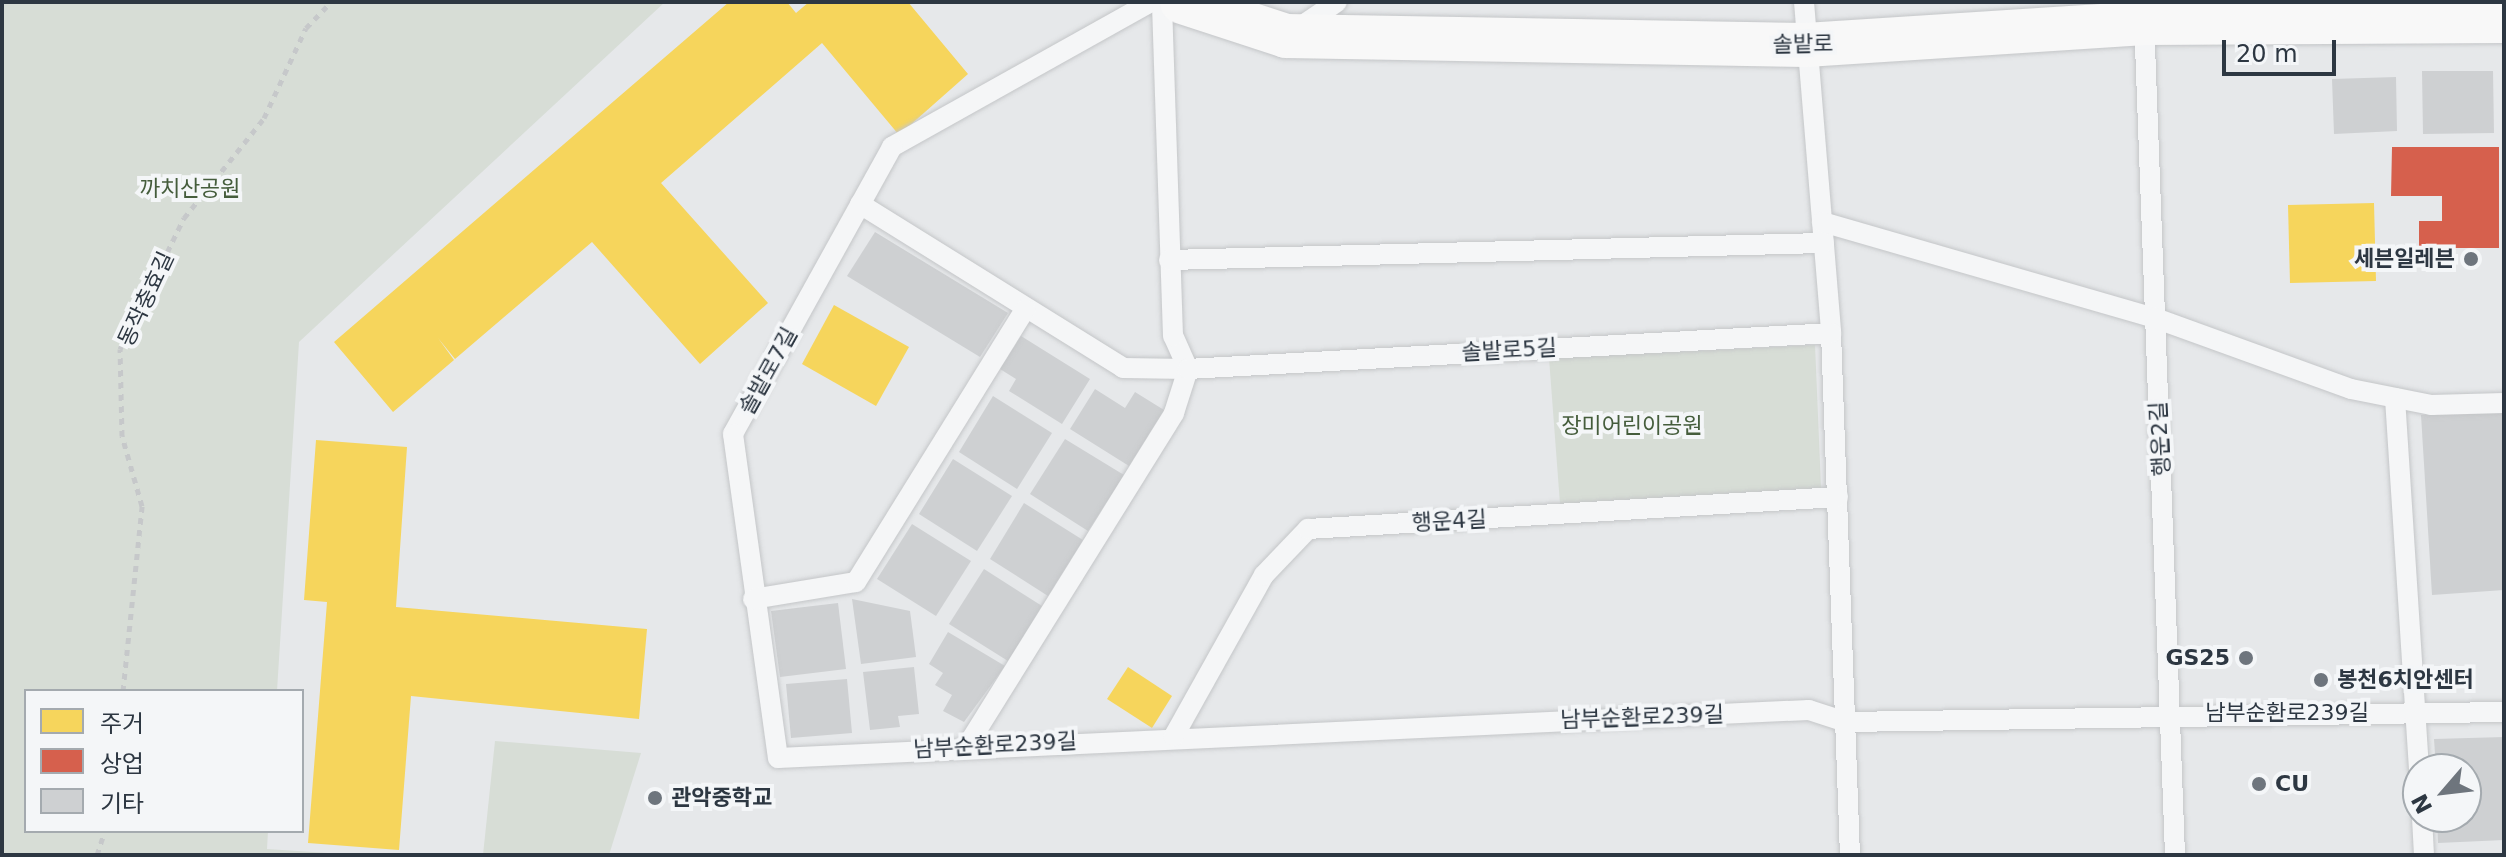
<!DOCTYPE html>
<html>
<head>
<meta charset="utf-8">
<style>
	body { margin:0 }
	#map { position:relative; width:2506px; height:857px; overflow:hidden; background:#e6e8ea; font-family:"DejaVu Sans","Noto Sans KR",sans-serif }
	div>[style] { position:absolute }
	[style*='--x'] { left:calc(var(--x)*1px); top:calc(var(--y)*1px); width:calc(var(--w)*1px); rotate:calc(var(--a)*1deg) }
	.green>* { inset:0; background:#d7ddd6 }
	.homes>* { inset:0; background:#f6d55c }
	.shops>* { inset:0; background:#d6604d }
	.building>* { inset:0; background:#ced0d2 }
	.path>* { height:5px; margin-top:-2.5px; transform-origin:0; background:repeating-linear-gradient(90deg,#c6c8ca 0 6px,transparent 0 12px) }
	.roads { filter:drop-shadow(0 0 2px #c4c6c8) drop-shadow(0 0 2px #c4c6c8) }
	.lane>* { height:20px; margin:-10px; padding:0 10px; transform-origin:10px; border-radius:10px; background:#f5f6f7 }
	.secondary>* { height:44px; margin:-22px; padding:0 22px; transform-origin:22px; border-radius:22px; background:#f8f8f8 }
	.dots>* { width:22px; height:22px; translate:-50% -50%; box-sizing:border-box; border:4px solid #f4f6f8; border-radius:50% }
	span { translate:-50% -50%; white-space:nowrap; text-align:center; line-height:1.15; -webkit-text-stroke:8px #f4f6f8; paint-order:stroke }
	.street-label { font-size:22px; color:#2d3742 }
	.park-label { font-size:22px; color:#455d3c }
	.poi-label { font-size:22px; color:#2d3742; font-weight:700 }
	.right { translate:-100% -50%; text-align:right }
	.left { translate:0 -50%; text-align:left }
	.frame { position:absolute; inset:0; border:4px solid #2d3742; pointer-events:none }
	.legend { position:absolute; left:24px; top:689px; width:280px; height:144px; box-sizing:border-box; background:#f4f6f8; border:2px solid #a4aaaf; margin:0; padding:10px 14px; list-style:none; font-size:24px; color:#2d3742 }
	.legend li { display:flex; align-items:center; gap:16px; height:40px }
	.legend b { width:40px; border:2px solid #a4aaaf }
	.north { position:absolute; left:2402px; top:753px; width:80px; height:80px; box-sizing:border-box; background:#f4f6f8; border:2px solid #a4aaaf; border-radius:50%; rotate:242deg; font-size:22px; font-weight:700; line-height:32px; text-align:center; color:#2d3742 }
	.north::after { content:''; display:block; margin:auto; width:28px; height:36px; background:#6e757d; clip-path:polygon(50% 0,100% 100%,50% 72%,0 100%) }
	.scale { position:absolute; left:2222px; top:40px; width:114px; height:36px; box-sizing:border-box; border:4px solid #2d3742; border-top:0; padding-left:10px; font-size:24px; line-height:28px; white-space:nowrap; color:#2d3742; -webkit-text-stroke:6px #f4f6f8; paint-order:stroke }
</style>
</head>
<body>
<div id="map">
	<div class="green">
		<i style="clip-path:polygon(2px 2px,665px 2px,299px 342px,277px 691px,26px 691px,26px 831px,268px 831px,267px 849px,358px 855px,2px 855px)"></i>
		<i style="clip-path:polygon(1815px 345px,1821px 488px,1560px 504px,1549px 358px)"></i>
		<i style="clip-path:polygon(495px 741px,641px 753px,609px 855px,483px 855px)"></i>
	</div>
	<div class="homes">
		<i style="clip-path:polygon(729px 2px,787px 2px,796px 13px,809px 2px,908px 2px,968px 74px,899px 135px,822px 43px,661px 183px,768px 303px,700px 364px,592px 242px,455px 359px,438px 338px,454px 360px,393px 412px,334px 342px)"></i>
		<i style="clip-path:polygon(2374px 203px,2376px 281px,2290px 283px,2288px 205px)"></i>
		<i style="clip-path:polygon(834px 305px,909px 347px,876px 406px,802px 364px)"></i>
		<i style="clip-path:polygon(316px 440px,407px 447px,396px 607px,647px 629px,639px 719px,411px 696px,399px 850px,308px 843px,327px 602px,304px 600px)"></i>
		<i style="clip-path:polygon(1128px 667px,1172px 696px,1152px 728px,1107px 699px)"></i>
	</div>
	<div class="shops">
		<i style="clip-path:polygon(2392px 147px,2499px 147px,2499px 248px,2419px 248px,2419px 221px,2442px 221px,2442px 196px,2391px 196px)"></i>
	</div>
	<div class="building">
		<i style="clip-path:polygon(2422px 71px,2493px 71px,2494px 133px,2423px 134px)"></i>
		<i style="clip-path:polygon(2396px 77px,2397px 131px,2334px 134px,2332px 79px)"></i>
		<i style="clip-path:polygon(875px 232px,1008px 313px,980px 357px,847px 276px)"></i>
		<i style="clip-path:polygon(1021px 336px,1090px 379px,1062px 424px,1009px 391px,1016px 379px,1000px 369px)"></i>
		<i style="clip-path:polygon(1095px 389px,1125px 408px,1135px 392px,1164px 410px,1129px 466px,1070px 429px)"></i>
		<i style="clip-path:polygon(993px 396px,1052px 433px,1017px 489px,959px 452px)"></i>
		<i style="clip-path:polygon(2504px 409px,2504px 590px,2432px 595px,2421px 415px)"></i>
		<i style="clip-path:polygon(1065px 439px,1124px 475px,1088px 531px,1030px 494px)"></i>
		<i style="clip-path:polygon(953px 459px,1012px 496px,977px 551px,919px 514px)"></i>
		<i style="clip-path:polygon(1024px 503px,1083px 540px,1048px 596px,990px 559px)"></i>
		<i style="clip-path:polygon(912px 524px,971px 561px,936px 616px,877px 579px)"></i>
		<i style="clip-path:polygon(984px 569px,1042px 606px,1008px 661px,949px 624px)"></i>
		<i style="clip-path:polygon(852px 599px,910px 611px,916px 657px,861px 664px)"></i>
		<i style="clip-path:polygon(838px 603px,846px 669px,780px 677px,771px 611px)"></i>
		<i style="clip-path:polygon(948px 632px,1005px 666px,964px 722px,943px 711px,952px 695px,935px 685px,943px 673px,929px 664px)"></i>
		<i style="clip-path:polygon(914px 667px,919px 714px,898px 716px,900px 727px,870px 730px,863px 672px)"></i>
		<i style="clip-path:polygon(847px 679px,852px 733px,791px 738px,786px 684px)"></i>
		<i style="clip-path:polygon(2504px 737px,2504px 840px,2438px 843px,2437px 817px,2466px 817px,2466px 769px,2436px 769px,2434px 739px)"></i>
	</div>
	<div class="path">
		<i style="--x:123;--y:691;--w:186;--a:-84.1"></i>
		<i style="--x:142;--y:506;--w:73;--a:-105.9"></i>
		<i style="--x:122;--y:436;--w:87;--a:-91.3"></i>
		<i style="--x:120;--y:349;--w:146;--a:-64"></i>
		<i style="--x:184;--y:218;--w:128;--a:-51.3"></i>
		<i style="--x:264;--y:118;--w:99;--a:-65"></i>
		<i style="--x:306;--y:28;--w:36;--a:-46"></i>
		<i style="--x:97;--y:855;--w:25;--a:-72"></i>
	</div>
	<div class="roads">
		<div class="lane">
			<i style="--x:1151;--y:2;--w:297;--a:150.8"></i>
			<i style="--x:892;--y:147;--w:328;--a:119"></i>
			<i style="--x:733;--y:434;--w:327;--a:82.1"></i>
			<i style="--x:778;--y:758;--w:1032;--a:-2.67"></i>
			<i style="--x:1809;--y:710;--w:38;--a:18"></i>
			<i style="--x:1845;--y:722;--w:659;--a:-0.87"></i>
			<i style="--x:1804;--y:2;--w:332;--a:85.3"></i>
			<i style="--x:1831;--y:333;--w:522;--a:87.92"></i>
			<i style="--x:2144;--y:18;--w:838;--a:87.88"></i>
			<i style="--x:1297;--y:29;--w:48;--a:-34"></i>
			<i style="--x:860;--y:204;--w:310;--a:31.9"></i>
			<i style="--x:1123;--y:368;--w:65;--a:0.9"></i>
			<i style="--x:1188;--y:369;--w:36;--a:-114"></i>
			<i style="--x:1173;--y:336;--w:334;--a:-91.9"></i>
			<i style="--x:1822;--y:222;--w:347;--a:16.1"></i>
			<i style="--x:2155;--y:318;--w:208;--a:19.9"></i>
			<i style="--x:2351;--y:389;--w:82;--a:11.3"></i>
			<i style="--x:2431;--y:405;--w:73;--a:-1.6"></i>
			<i style="--x:1169;--y:260;--w:655;--a:-1.49"></i>
			<i style="--x:2395;--y:398;--w:372;--a:86.3"></i>
			<i style="--x:753;--y:599;--w:104;--a:-9.4"></i>
			<i style="--x:856;--y:582;--w:321;--a:-58.2"></i>
			<i style="--x:1174;--y:736;--w:184;--a:-60.8"></i>
			<i style="--x:1264;--y:575;--w:64;--a:-46.3"></i>
			<i style="--x:1308;--y:529;--w:531;--a:-3.46"></i>
			<i style="--x:967;--y:746;--w:392;--a:-58.1"></i>
			<i style="--x:1174;--y:413;--w:46;--a:-72.3"></i>
			<i style="--x:1188;--y:369;--w:644;--a:-3.2"></i>
			<i style="--x:2422;--y:817;--w:38;--a:87"></i>
		</div>
		<div class="secondary">
			<i style="--x:1182;--y:2;--w:109;--a:18.1"></i>
			<i style="--x:1286;--y:36;--w:520;--a:0.99"></i>
			<i style="--x:1806;--y:45;--w:339;--a:-3.7"></i>
			<i style="--x:2144;--y:23;--w:360;--a:-0.3"></i>
		</div>
	</div>
	<div class="dots">
		<i style="left:2471px;top:259px;background:#6e757d"></i>
		<i style="left:2246px;top:658px;background:#6e757d"></i>
		<i style="left:2321px;top:680px;background:#6e757d"></i>
		<i style="left:2259px;top:784px;background:#6e757d"></i>
		<i style="left:655px;top:798px;background:#6e757d"></i>
	</div>
	<div class="street-label">
		<span style="left:1803px;top:44px;rotate:-1deg">솔밭로</span>
		<span style="left:146px;top:299px;rotate:-65deg">동작충효길</span>
		<span style="left:1509px;top:350px;rotate:-3deg">솔밭로5길</span>
		<span style="left:768px;top:371px;rotate:-61deg">솔밭로7길</span>
		<span style="left:2160px;top:439px;rotate:-93deg">행운2길</span>
		<span style="left:1449px;top:521px;rotate:-3deg">행운4길</span>
		<span style="left:2287px;top:713px">남부순환로239길</span>
		<span style="left:1642px;top:717px;rotate:-2deg">남부순환로239길</span>
		<span style="left:995px;top:745px;rotate:-3deg">남부순환로239길</span>
	</div>
	<div class="park-label">
		<span style="left:190px;top:189px">까치산공원</span>
		<span style="left:1632px;top:426px">장미어린이공원</span>
	</div>
	<div class="poi-label">
		<span class="right" style="left:2455px;top:259px">세븐일레븐</span>
		<span class="right" style="left:2230px;top:658px">GS25</span>
		<span class="left" style="left:2337px;top:680px">봉천6치안센터</span>
		<span class="left" style="left:2275px;top:784px">CU</span>
		<span class="left" style="left:671px;top:798px">관악중학교</span>
	</div>
	<div class="frame"></div>
	<ul class="legend">
	<li><b style="height:22px;background:#f6d55c"></b>주거</li>
	<li><b style="height:22px;background:#d6604d"></b>상업</li>
	<li><b style="height:22px;background:#ced0d2"></b>기타</li>
	</ul>
	<div class="north">N</div>
	<div class="scale">20 m</div>
</div>
</body>
</html>
